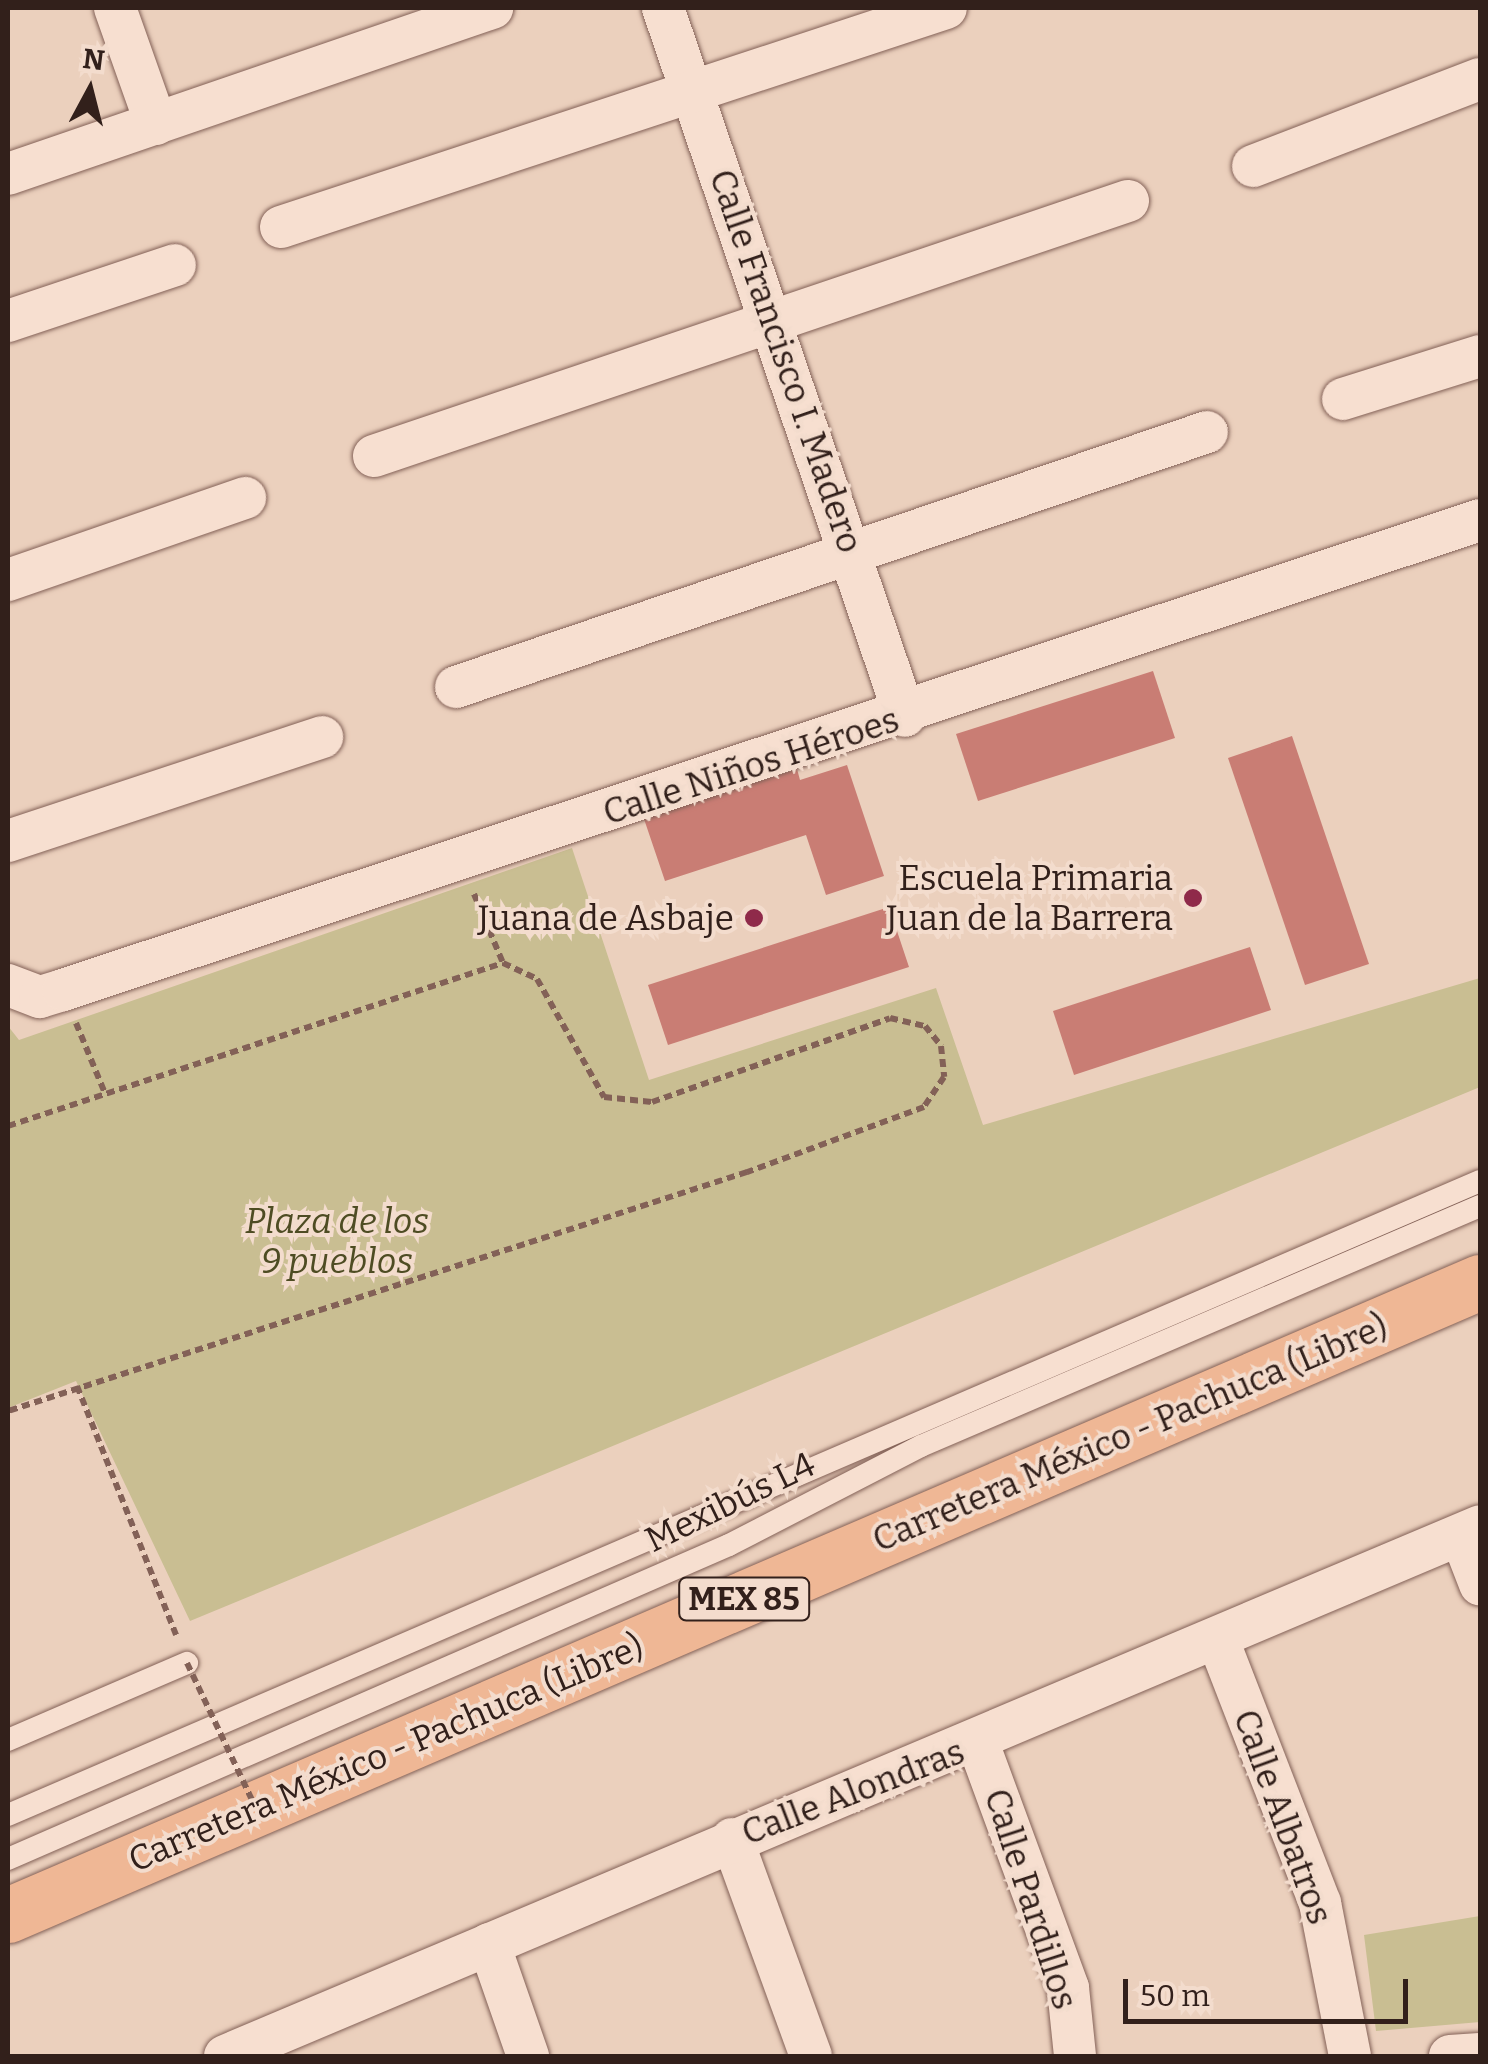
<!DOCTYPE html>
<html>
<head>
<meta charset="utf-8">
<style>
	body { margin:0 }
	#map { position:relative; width:1488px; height:2064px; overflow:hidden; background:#ebd0bd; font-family:Bitter,serif }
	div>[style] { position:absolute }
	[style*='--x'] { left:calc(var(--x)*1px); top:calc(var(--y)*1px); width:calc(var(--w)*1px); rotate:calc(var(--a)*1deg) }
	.green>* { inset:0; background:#c9be92 }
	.building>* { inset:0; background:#c97d74 }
	.path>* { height:6px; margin-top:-3px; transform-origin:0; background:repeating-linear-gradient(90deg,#836157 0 8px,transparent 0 13px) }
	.roads { filter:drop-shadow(0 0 2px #836157) drop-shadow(0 0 2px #836157) }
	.service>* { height:22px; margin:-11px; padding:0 11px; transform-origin:11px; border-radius:11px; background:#f7dfd0 }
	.minor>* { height:42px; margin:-21px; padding:0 21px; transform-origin:21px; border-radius:21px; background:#f7dfd0 }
	.primary>* { height:55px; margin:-27.5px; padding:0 27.5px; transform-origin:27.5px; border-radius:27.5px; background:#efb795 }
	.path-bridge>* { height:6px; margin-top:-3px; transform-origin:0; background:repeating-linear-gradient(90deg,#836157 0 8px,transparent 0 13px) }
	.dots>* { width:28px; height:28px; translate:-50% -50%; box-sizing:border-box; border:5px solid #f3dccd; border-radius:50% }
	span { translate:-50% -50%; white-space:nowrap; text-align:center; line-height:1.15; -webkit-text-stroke:8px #f3dccd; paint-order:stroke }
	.shield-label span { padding:2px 8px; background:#f3dccd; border:2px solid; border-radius:8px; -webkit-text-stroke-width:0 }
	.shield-label { font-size:32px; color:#32201b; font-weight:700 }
	.street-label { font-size:35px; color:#32201b }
	.poi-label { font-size:35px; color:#32201b }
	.right { translate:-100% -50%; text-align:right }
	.park-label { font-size:35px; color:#4e4c23; font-style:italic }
	.frame { position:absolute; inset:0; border:10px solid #32201b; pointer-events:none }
	.north { position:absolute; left:40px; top:40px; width:100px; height:100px; -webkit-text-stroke:8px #f3dccd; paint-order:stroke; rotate:7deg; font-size:28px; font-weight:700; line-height:40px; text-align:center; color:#32201b }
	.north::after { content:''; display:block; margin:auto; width:35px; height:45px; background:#32201b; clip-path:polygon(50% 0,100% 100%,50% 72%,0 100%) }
	.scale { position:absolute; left:1123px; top:1979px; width:285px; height:45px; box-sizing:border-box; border:5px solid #32201b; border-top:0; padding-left:12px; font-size:30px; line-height:35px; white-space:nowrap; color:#32201b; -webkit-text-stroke:8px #f3dccd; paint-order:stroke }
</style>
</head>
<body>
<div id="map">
	<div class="green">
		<i style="clip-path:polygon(572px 848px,649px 1080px,936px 988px,983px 1125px,1480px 978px,1480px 1087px,190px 1621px,76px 1381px,8px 1408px,8px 1026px,19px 1040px)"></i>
		<i style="clip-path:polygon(1480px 1916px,1480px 2022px,1376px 2031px,1364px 1935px)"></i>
	</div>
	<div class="building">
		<i style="clip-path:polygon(1153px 671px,1175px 738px,978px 801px,956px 734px)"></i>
		<i style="clip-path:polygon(1292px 736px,1369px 964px,1305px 985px,1228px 758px)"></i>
		<i style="clip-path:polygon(847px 765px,884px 876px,826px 895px,806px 835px,665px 881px,644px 819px,797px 769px,800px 780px)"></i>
		<i style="clip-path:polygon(889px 907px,909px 967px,668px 1045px,648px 985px)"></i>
		<i style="clip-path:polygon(1250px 947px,1271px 1010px,1074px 1075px,1053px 1011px)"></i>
	</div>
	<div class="path">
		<i style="--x:474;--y:894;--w:75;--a:67.2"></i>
		<i style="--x:76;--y:1023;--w:74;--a:67.6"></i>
		<i style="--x:8;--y:1126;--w:521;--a:-18.23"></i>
		<i style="--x:503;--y:963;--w:38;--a:25"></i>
		<i style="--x:537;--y:979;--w:136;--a:60.4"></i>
		<i style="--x:604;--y:1097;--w:48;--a:5.9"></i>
		<i style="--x:652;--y:1102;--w:252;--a:-19.4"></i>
		<i style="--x:890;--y:1018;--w:36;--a:13"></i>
		<i style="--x:925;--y:1026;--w:26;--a:51"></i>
		<i style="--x:941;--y:1046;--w:31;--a:84"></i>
		<i style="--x:944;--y:1077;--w:36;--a:124"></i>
		<i style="--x:924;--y:1107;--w:189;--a:159.8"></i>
		<i style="--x:747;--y:1172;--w:777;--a:162.08"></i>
		<i style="--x:77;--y:1386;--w:268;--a:68.3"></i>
	</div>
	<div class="roads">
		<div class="service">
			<i style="--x:8;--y:1740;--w:195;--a:-23.3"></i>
			<i style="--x:8;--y:1815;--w:1603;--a:-23.3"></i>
			<i style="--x:8;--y:1859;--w:786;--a:-23.53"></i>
			<i style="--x:729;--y:1545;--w:216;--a:-27.3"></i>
			<i style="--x:921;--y:1446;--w:608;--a:-23.24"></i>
		</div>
		<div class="minor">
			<i style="--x:115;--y:8;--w:123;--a:70.5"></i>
			<i style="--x:663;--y:8;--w:748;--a:71.13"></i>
			<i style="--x:1253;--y:166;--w:243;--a:-21"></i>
			<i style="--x:8;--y:174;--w:512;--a:-18.93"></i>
			<i style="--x:281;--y:227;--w:700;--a:-18.23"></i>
			<i style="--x:8;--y:321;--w:176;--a:-18.5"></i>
			<i style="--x:1343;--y:399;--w:144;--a:-17.4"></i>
			<i style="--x:374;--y:456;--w:796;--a:-18.69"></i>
			<i style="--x:8;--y:580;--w:251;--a:-19.1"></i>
			<i style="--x:456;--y:687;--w:793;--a:-18.75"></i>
			<i style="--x:8;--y:841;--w:331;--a:-18.3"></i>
			<i style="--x:8;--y:985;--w:34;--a:21"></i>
			<i style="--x:40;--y:997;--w:24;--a:-17"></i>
			<i style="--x:63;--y:990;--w:1493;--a:-18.35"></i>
			<i style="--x:1461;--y:1535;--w:53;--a:68.8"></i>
			<i style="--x:1218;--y:1640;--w:282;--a:68.8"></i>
			<i style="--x:1320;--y:1903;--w:156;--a:78.9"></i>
			<i style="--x:978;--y:1743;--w:261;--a:69.8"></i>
			<i style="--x:1068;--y:1988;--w:68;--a:84.1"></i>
			<i style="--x:732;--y:1839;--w:231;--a:70"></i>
			<i style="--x:489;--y:1944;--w:119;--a:70.8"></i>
			<i style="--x:225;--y:2056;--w:1362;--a:-22.89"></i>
			<i style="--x:1450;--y:2056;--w:30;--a:-4"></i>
		</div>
		<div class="primary">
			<i style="--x:8;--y:1915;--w:1602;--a:-23.27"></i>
		</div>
	</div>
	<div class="path-bridge">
		<i style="--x:187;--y:1663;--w:161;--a:64.6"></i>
	</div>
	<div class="dots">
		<i style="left:1193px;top:898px;background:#8f2a4a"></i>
		<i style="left:754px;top:918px;background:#8f2a4a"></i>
	</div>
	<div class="shield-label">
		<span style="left:744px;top:1599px">MEX 85</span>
	</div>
	<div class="street-label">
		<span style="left:786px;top:361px;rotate:71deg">Calle Francisco I. Madero</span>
		<span style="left:751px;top:766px;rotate:-18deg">Calle Niños Héroes</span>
		<span style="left:1130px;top:1433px;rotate:-23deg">Carretera México - Pachuca (Libre)</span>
		<span style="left:730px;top:1502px;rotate:-26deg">Mexibús L4</span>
		<span style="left:386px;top:1753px;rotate:-23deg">Carretera México - Pachuca (Libre)</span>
		<span style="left:853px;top:1792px;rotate:-21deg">Calle Alondras</span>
		<span style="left:1283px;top:1817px;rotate:70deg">Calle Albatros</span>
		<span style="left:1031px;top:1899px;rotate:72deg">Calle Pardillos</span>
	</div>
	<div class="poi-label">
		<span class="right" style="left:1173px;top:898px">Escuela Primaria<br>Juan de la Barrera</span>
		<span class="right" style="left:734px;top:918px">Juana de Asbaje</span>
	</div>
	<div class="park-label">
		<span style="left:337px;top:1241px">Plaza de los<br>9 pueblos</span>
	</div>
	<div class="frame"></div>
	<div class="north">N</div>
	<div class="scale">50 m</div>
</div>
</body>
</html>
